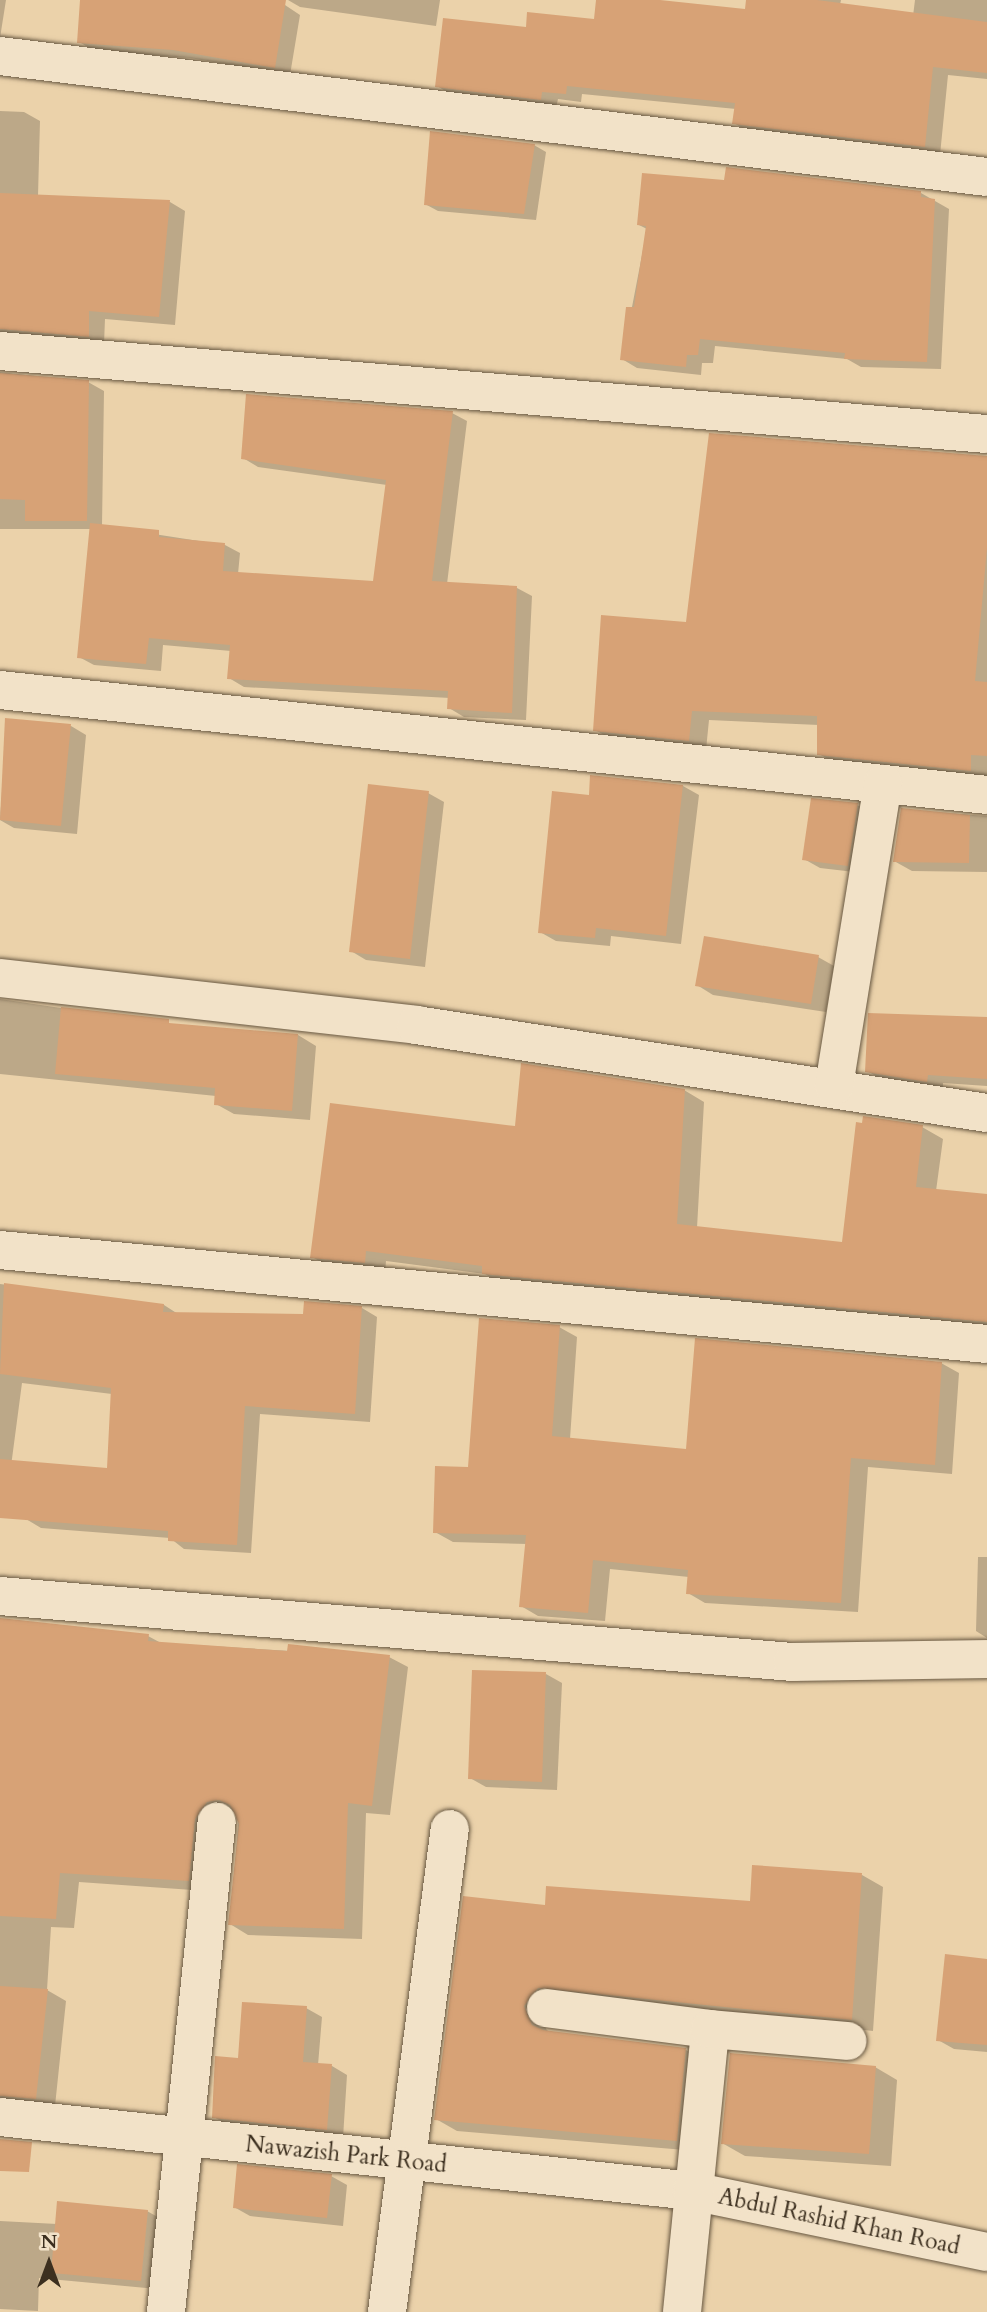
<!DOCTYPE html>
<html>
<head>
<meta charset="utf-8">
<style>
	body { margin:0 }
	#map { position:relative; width:987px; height:2312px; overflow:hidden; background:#ebd2aa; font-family:Cardo,serif }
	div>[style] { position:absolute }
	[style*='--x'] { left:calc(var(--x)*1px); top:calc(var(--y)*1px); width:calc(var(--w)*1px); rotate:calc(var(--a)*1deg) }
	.shadow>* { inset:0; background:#0003 }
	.building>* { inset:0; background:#d7a276 }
	.roads { filter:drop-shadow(0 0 2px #685842) drop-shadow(0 0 2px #685842) }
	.street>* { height:38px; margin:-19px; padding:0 19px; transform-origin:19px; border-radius:19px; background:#f2e2c8 }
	span { translate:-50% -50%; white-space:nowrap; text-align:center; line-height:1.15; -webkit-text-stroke:5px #f2e2c8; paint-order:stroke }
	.street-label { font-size:23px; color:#3c2f1f }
	.north { position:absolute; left:14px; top:2228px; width:70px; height:70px; -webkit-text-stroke:5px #f2e2c8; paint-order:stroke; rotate:0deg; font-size:19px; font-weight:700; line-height:28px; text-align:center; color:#3c2f1f }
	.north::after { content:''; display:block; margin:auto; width:24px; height:32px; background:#3c2f1f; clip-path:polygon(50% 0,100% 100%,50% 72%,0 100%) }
</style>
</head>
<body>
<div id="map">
	<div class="shadow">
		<i style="clip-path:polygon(0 0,6px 0,0 38px)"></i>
		<i style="clip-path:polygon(82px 0,252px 0,285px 5px,300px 15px,290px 75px,190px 58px,95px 51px,79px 42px)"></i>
		<i style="clip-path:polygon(288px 0,440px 0,436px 26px,300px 7px)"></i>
		<i style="clip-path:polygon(598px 0,747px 11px,748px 0,841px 0,840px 5px,913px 16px,915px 0,987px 0,987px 79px,948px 75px,940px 155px,749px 132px,734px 123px,736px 109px,582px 94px,581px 102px,558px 99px,556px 108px,452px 95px,437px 86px,527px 29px,596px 21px)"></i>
		<i style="clip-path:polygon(0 111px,24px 112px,40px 121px,38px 196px,170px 202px,185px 211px,175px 325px,105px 319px,104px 344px,0 346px)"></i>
		<i style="clip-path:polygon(534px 145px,546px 152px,536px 220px,438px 211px,425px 204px)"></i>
		<i style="clip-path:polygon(725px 182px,921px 193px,949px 209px,941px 369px,861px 367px,847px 359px,715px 346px,713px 363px,702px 363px,701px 375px,637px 368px,622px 359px,647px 229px,639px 225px)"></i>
		<i style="clip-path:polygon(0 372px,88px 382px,104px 391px,102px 526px,225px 545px,240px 553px,238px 574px,375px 583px,387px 485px,258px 467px,243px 458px,452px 413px,467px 421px,447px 584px,517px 588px,532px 596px,526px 720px,464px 717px,449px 708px,450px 698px,244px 687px,229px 678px,231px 651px,163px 645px,161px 671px,94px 665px,79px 657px,91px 529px,0 529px)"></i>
		<i style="clip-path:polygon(987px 457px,987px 780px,837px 764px,819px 754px,819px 725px,709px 720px,706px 750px,613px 740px,595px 730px,688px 624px)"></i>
		<i style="clip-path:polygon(7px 720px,71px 726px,86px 735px,77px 834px,14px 828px,0 820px)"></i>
		<i style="clip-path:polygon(592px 777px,683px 786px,699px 795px,681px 944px,611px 936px,610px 946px,556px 941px,540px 932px,590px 797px)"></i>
		<i style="clip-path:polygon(428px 793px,444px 802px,425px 967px,366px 960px,351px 951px)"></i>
		<i style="clip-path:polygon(857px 805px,873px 814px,863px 873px,820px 868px,804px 859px)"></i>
		<i style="clip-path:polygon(903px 810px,987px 816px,987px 872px,912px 871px,894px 861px)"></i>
		<i style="clip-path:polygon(818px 957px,834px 966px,826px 1012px,713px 995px,697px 985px)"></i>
		<i style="clip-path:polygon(0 999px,176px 1025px,298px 1035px,316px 1046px,310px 1120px,234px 1114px,216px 1104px,216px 1096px,0 1074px)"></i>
		<i style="clip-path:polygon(987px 1020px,987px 1086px,943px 1083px,943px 1089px,883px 1080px,867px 1071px)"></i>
		<i style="clip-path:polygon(684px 1090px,704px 1102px,697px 1228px,843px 1244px,922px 1127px,943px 1139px,936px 1191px,987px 1196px,987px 1331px,504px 1285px,485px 1274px,386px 1261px,385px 1273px,332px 1268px,312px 1257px,516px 1128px)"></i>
		<i style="clip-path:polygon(0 1284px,164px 1305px,178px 1314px,304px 1316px,362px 1308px,377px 1317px,370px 1422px,260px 1414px,251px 1553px,184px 1549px,170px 1538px,41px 1528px,26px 1519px,109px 1470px,112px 1394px,22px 1383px,8px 1489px,0 1488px)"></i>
		<i style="clip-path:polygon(559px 1327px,577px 1337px,570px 1439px,687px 1451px,941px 1363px,959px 1373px,952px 1474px,868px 1467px,858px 1612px,705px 1603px,688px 1593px,689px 1577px,610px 1569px,605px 1621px,538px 1616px,521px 1606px,527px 1544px,453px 1542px,435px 1532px)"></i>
		<i style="clip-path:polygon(987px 1545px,987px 1638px,976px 1631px,978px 1557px,987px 1557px)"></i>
		<i style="clip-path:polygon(0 1620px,148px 1636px,161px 1643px,389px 1657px,408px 1667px,390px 1815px,366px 1813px,362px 1939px,248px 1935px,230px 1924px,239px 1813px,228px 1811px,207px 1891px,79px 1882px,74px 1928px,51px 1927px,47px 1990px,66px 2001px,55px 2106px,0 2101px)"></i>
		<i style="clip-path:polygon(546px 1674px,562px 1683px,557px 1790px,486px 1787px,470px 1778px)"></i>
		<i style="clip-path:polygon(862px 1875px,883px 1887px,873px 2031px,571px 1997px,549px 2007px,546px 2029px,549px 2032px,686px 2050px,706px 2062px,697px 2151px,457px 2131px,436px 2119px,546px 1907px,751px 1903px)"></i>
		<i style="clip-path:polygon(987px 1960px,987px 2052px,954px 2049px,938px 2040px)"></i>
		<i style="clip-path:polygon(306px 2008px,322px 2017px,318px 2065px,332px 2066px,347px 2075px,343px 2138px,229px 2126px,214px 2117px,240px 2060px)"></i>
		<i style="clip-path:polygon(875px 2067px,897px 2080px,891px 2166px,745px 2156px,722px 2143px)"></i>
		<i style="clip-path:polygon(331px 2176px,347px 2185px,343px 2226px,250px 2216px,234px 2207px)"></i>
		<i style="clip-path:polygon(147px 2211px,163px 2220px,157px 2289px,39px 2278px,38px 2311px,0 2309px,0 2221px,57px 2224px)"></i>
	</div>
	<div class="building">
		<i style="clip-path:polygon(80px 0,286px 0,275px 68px,173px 50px,77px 43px)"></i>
		<i style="clip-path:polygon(596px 0,660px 0,745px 9px,746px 0,817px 0,987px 22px,987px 73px,933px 67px,925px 147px,732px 124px,735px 103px,567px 86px,566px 94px,542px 92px,541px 100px,435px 87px,443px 18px,526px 27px,527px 12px,594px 19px)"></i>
		<i style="clip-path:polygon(430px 131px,535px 144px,524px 214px,424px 205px)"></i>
		<i style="clip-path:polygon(726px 167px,921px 191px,921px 197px,935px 199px,927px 362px,844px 359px,845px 353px,700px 339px,698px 355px,687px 355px,686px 367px,620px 360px,626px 307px,634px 307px,646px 226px,637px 225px,642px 173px,724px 180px)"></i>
		<i style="clip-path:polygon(0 193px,170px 200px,159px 317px,89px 311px,89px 337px,0 329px)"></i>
		<i style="clip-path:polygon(0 373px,89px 380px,87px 521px,25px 521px,25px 500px,0 499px)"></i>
		<i style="clip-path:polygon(246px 394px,453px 411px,432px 581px,517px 586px,512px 713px,447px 709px,448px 691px,227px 679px,230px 645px,149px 638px,146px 664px,77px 658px,90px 523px,159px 530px,159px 537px,225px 543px,223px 571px,373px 581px,386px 480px,241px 459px)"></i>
		<i style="clip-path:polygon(709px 433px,987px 456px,987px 548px,975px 681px,987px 682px,987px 756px,971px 755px,971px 771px,817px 755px,817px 716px,692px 711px,689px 741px,593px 731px,601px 615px,686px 622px)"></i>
		<i style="clip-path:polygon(5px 718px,71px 724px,61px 826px,0 820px)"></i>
		<i style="clip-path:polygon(590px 775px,683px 785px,666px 936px,596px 928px,595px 938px,538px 933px,552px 791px,589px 795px)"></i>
		<i style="clip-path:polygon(368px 784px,429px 791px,410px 959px,349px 952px)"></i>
		<i style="clip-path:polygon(811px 798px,858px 803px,848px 866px,802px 860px)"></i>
		<i style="clip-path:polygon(901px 808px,970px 815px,969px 863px,893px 862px)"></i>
		<i style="clip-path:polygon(704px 936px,819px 955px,811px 1004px,695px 986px)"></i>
		<i style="clip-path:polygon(61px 1007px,169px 1019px,169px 1023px,298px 1034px,292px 1111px,214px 1105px,215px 1088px,55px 1074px)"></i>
		<i style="clip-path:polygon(868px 1013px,987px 1017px,987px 1079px,928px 1075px,927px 1082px,865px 1072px)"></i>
		<i style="clip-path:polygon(521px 1063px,685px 1089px,677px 1224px,842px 1242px,856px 1122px,862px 1123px,863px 1116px,923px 1125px,916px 1187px,987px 1194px,987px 1322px,482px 1274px,482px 1266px,366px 1251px,365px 1263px,310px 1258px,330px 1103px,515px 1126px)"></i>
		<i style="clip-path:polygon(4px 1283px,164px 1304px,163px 1312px,303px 1314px,304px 1301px,362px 1306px,355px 1414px,245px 1406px,237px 1545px,168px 1541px,168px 1531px,0 1518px,0 1459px,107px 1468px,111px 1388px,0 1374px)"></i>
		<i style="clip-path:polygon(479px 1318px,560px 1325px,552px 1436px,686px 1449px,695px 1338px,942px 1362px,935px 1465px,851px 1458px,841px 1603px,686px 1594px,688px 1570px,593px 1560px,588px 1613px,519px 1607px,526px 1535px,433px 1533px,435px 1466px,468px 1467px)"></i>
		<i style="clip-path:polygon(0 1618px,149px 1634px,148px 1641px,287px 1651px,288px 1644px,390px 1655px,372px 1806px,348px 1803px,344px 1929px,228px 1925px,239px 1824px,230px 1805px,219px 1800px,207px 1802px,195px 1819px,189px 1881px,60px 1873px,56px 1919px,0 1916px)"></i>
		<i style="clip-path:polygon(472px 1670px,546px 1672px,542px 1782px,468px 1779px)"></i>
		<i style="clip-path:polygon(752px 1865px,862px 1873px,852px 2020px,538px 1988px,524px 2006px,532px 2025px,543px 2030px,686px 2048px,677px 2141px,434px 2120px,463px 1896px,545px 1905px,546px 1886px,750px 1901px)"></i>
		<i style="clip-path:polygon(945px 1954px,987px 1959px,987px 2045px,936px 2041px)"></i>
		<i style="clip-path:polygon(0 1986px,48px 1989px,36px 2099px,0 2096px)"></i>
		<i style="clip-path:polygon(242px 2002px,307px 2006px,303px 2062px,332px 2064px,327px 2130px,212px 2118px,215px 2056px,238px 2058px)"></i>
		<i style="clip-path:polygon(730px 2053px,876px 2066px,869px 2154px,721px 2144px)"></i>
		<i style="clip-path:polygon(0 2139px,32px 2142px,29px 2172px,0 2171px)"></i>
		<i style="clip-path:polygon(237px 2164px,332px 2174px,327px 2218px,233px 2208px)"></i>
		<i style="clip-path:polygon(57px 2201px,148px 2210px,141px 2281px,51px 2273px)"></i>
	</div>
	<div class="roads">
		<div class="street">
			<i style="--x:0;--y:56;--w:994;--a:6.99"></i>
			<i style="--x:0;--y:351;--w:990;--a:4.81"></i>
			<i style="--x:0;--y:690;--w:993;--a:6.07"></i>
			<i style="--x:0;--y:978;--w:419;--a:6.4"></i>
			<i style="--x:416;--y:1025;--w:578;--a:8.76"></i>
			<i style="--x:834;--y:1086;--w:306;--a:-80.8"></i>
			<i style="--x:0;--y:1250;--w:991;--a:5.44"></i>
			<i style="--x:0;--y:1596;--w:796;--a:4.76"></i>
			<i style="--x:793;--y:1662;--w:194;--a:-0.9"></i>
			<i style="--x:546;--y:2008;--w:165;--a:7.3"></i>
			<i style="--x:0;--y:2117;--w:696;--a:6.1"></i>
			<i style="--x:692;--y:2191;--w:301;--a:11.7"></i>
			<i style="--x:166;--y:2312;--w:493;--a:-84.1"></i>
			<i style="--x:387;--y:2312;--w:487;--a:-82.6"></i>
			<i style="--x:682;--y:2312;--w:284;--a:-84.3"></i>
			<i style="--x:710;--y:2029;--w:138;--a:5"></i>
		</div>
	</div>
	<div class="street-label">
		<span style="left:346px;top:2155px;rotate:6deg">Nawazish Park Road</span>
		<span style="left:839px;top:2222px;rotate:12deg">Abdul Rashid Khan Road</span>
	</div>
	<div class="north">N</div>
</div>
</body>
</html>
